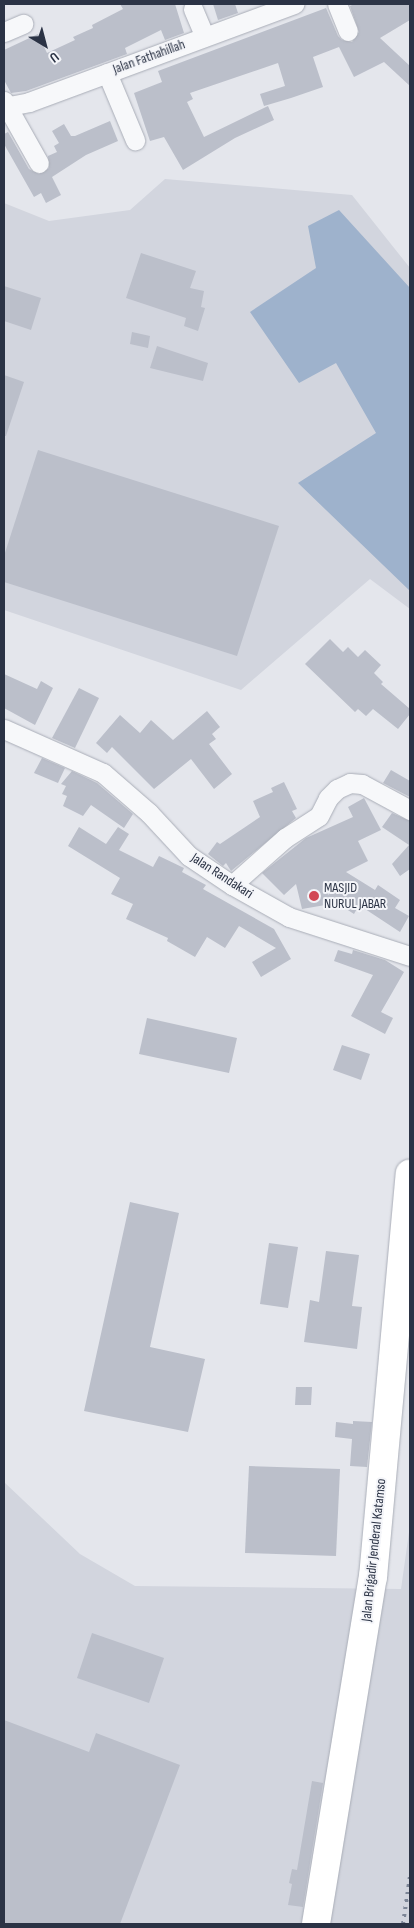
<!DOCTYPE html>
<html>
<head>
<meta charset="utf-8">
<style>
	body { margin:0 }
	#map { position:relative; width:414px; height:1928px; overflow:hidden; background:#e4e6ec; font-family:"Sofia Sans Condensed",sans-serif }
	div>[style] { position:absolute }
	[style*='--x'] { left:calc(var(--x)*1px); top:calc(var(--y)*1px); width:calc(var(--w)*1px); rotate:calc(var(--a)*1deg) }
	.built>* { inset:0; background:#d2d5de }
	.water>* { inset:0; background:#9eb2cc }
	.building>* { inset:0; background:#bbbfca }
	.roads { filter:drop-shadow(0 0 1px #a9adb7) drop-shadow(0 0 1px #a9adb7) }
	.street>* { height:19px; margin:-9.5px; padding:0 9.5px; transform-origin:9.5px; border-radius:9.5px; background:#f7f8fa }
	.highway>* { height:28px; margin:-14px; padding:0 14px; transform-origin:14px; border-radius:14px; background:#fff }
	.rail>* { height:4px; margin-top:-2px; transform-origin:0; background:repeating-linear-gradient(90deg,#7c8596 0 2.5px,transparent 0 7.5px) }
	.dots>* { width:14px; height:14px; translate:-50% -50%; box-sizing:border-box; border:2px solid #f4f5f9; border-radius:50% }
	span { translate:-50% -50%; white-space:nowrap; text-align:center; line-height:1.15; -webkit-text-stroke:4px #f4f5f9; paint-order:stroke }
	.street-label { font-size:14px; color:#2b3345 }
	.poi-label { font-size:14px; color:#2b3345 }
	.left { translate:0 -50%; text-align:left }
	.frame { position:absolute; inset:0; border:5px solid #2b3345; pointer-events:none }
	.north { position:absolute; left:20px; top:20px; width:50px; height:50px; -webkit-text-stroke:4px #f4f5f9; paint-order:stroke; rotate:143deg; font-size:14px; font-weight:700; line-height:20px; text-align:center; color:#2b3345 }
	.north::after { content:''; display:block; margin:auto; width:18px; height:22px; background:#2b3345; clip-path:polygon(50% 0,100% 100%,50% 72%,0 100%) }
</style>
</head>
<body>
<div id="map">
	<div class="built">
		<i style="clip-path:polygon(165px 179px,352px 195px,410px 268px,410px 609px,370px 579px,241px 690px,4px 610px,4px 203px,49px 221px,130px 210px)"></i>
		<i style="clip-path:polygon(4px 1482px,80px 1554px,135px 1586px,401px 1589px,410px 1525px,410px 1924px,4px 1924px)"></i>
	</div>
	<div class="water">
		<i style="clip-path:polygon(339px 210px,410px 288px,410px 591px,298px 483px,376px 433px,336px 363px,299px 383px,250px 312px,316px 268px,308px 226px)"></i>
	</div>
	<div class="building">
		<i style="clip-path:polygon(120px 4px,175px 4px,184px 33px,165px 40px,161px 30px,125px 48px,127px 54px,26px 91px,11px 93px,4px 80px,4px 50px,38px 34px,47px 53px,75px 40px,73px 37px,93px 28px,92px 25px,123px 9px)"></i>
		<i style="clip-path:polygon(213px 4px,235px 4px,238px 13px,218px 20px)"></i>
		<i style="clip-path:polygon(354px 4px,410px 4px,410px 20px,380px 38px,410px 66px,410px 86px,384px 62px,354px 77px,339px 47px,313px 57px,323px 87px,291px 98px,264px 106px,260px 94px,285px 86px,278px 63px,190px 93px,193px 99px,187px 102px,204px 137px,268px 106px,274px 120px,235px 138px,183px 170px,164px 137px,150px 141px,134px 93px,162px 82px,158px 71px,326px 8px,338px 36px,342px 40px,352px 42px,359px 32px,350px 6px)"></i>
		<i style="clip-path:polygon(110px 121px,118px 141px,86px 155px,52px 177px,61px 195px,46px 203px,41px 193px,34px 197px,4px 144px,4px 134px,8px 132px,29px 169px,39px 174px,49px 168px,48px 156px,57px 152px,54px 146px,59px 143px,52px 131px,64px 124px,71px 136px,75px 136px)"></i>
		<i style="clip-path:polygon(141px 253px,196px 271px,190px 288px,204px 291px,201px 307px,205px 308px,198px 331px,184px 326px,186px 318px,126px 298px)"></i>
		<i style="clip-path:polygon(4px 286px,41px 298px,31px 330px,4px 321px)"></i>
		<i style="clip-path:polygon(132px 332px,150px 336px,148px 348px,130px 344px)"></i>
		<i style="clip-path:polygon(157px 346px,208px 363px,203px 381px,150px 368px)"></i>
		<i style="clip-path:polygon(4px 375px,24px 382px,6px 436px,4px 436px)"></i>
		<i style="clip-path:polygon(38px 450px,279px 526px,237px 656px,4px 582px,4px 556px)"></i>
		<i style="clip-path:polygon(330px 639px,343px 652px,348px 647px,358px 657px,365px 650px,381px 665px,374px 673px,383px 682px,381px 684px,410px 709px,410px 714px,398px 729px,373px 709px,366px 716px,358px 709px,355px 712px,305px 664px)"></i>
		<i style="clip-path:polygon(4px 674px,37px 689px,41px 681px,53px 688px,35px 725px,4px 708px)"></i>
		<i style="clip-path:polygon(79px 688px,99px 698px,75px 748px,52px 738px)"></i>
		<i style="clip-path:polygon(207px 711px,220px 727px,212px 734px,216px 739px,209px 744px,232px 774px,214px 789px,191px 759px,154px 789px,112px 747px,107px 753px,96px 743px,120px 715px,140px 733px,151px 720px,173px 740px)"></i>
		<i style="clip-path:polygon(42px 758px,65px 768px,58px 783px,34px 773px)"></i>
		<i style="clip-path:polygon(391px 770px,410px 781px,410px 797px,383px 783px)"></i>
		<i style="clip-path:polygon(72px 771px,97px 783px,133px 814px,124px 828px,91px 805px,83px 816px,63px 806px,67px 796px,62px 794px,66px 786px,61px 784px)"></i>
		<i style="clip-path:polygon(284px 782px,297px 809px,292px 811px,296px 818px,231px 871px,226px 863px,223px 866px,208px 854px,217px 842px,220px 844px,260px 817px,253px 801px,273px 792px,271px 788px)"></i>
		<i style="clip-path:polygon(364px 798px,381px 830px,358px 841px,368px 861px,346px 872px,375px 890px,378px 885px,400px 900px,395px 908px,409px 916px,400px 932px,359px 905px,354px 914px,337px 903px,302px 909px,296px 884px,284px 895px,262px 873px,306px 838px,353px 817px,348px 807px)"></i>
		<i style="clip-path:polygon(392px 813px,410px 821px,410px 869px,400px 876px,392px 864px,409px 845px,382px 827px)"></i>
		<i style="clip-path:polygon(79px 827px,106px 844px,118px 827px,129px 834px,119px 850px,153px 867px,159px 856px,184px 868px,182px 872px,206px 885px,203px 889px,274px 929px,291px 959px,261px 977px,252px 962px,276px 948px,239px 926px,225px 948px,207px 937px,195px 957px,167px 941px,168px 938px,126px 919px,133px 904px,111px 894px,120px 878px,68px 846px)"></i>
		<i style="clip-path:polygon(338px 950px,352px 954px,353px 950px,385px 960px,404px 972px,381px 1012px,393px 1018px,385px 1034px,351px 1016px,373px 975px,334px 961px)"></i>
		<i style="clip-path:polygon(147px 1018px,237px 1038px,229px 1073px,139px 1054px)"></i>
		<i style="clip-path:polygon(342px 1045px,370px 1054px,361px 1080px,333px 1070px)"></i>
		<i style="clip-path:polygon(130px 1202px,179px 1213px,150px 1347px,205px 1359px,188px 1432px,84px 1411px)"></i>
		<i style="clip-path:polygon(269px 1243px,298px 1247px,288px 1308px,260px 1304px)"></i>
		<i style="clip-path:polygon(326px 1251px,359px 1255px,352px 1306px,362px 1307px,357px 1349px,304px 1342px,310px 1300px,319px 1302px)"></i>
		<i style="clip-path:polygon(296px 1387px,312px 1387px,311px 1405px,295px 1405px)"></i>
		<i style="clip-path:polygon(353px 1421px,372px 1422px,367px 1467px,350px 1466px,352px 1439px,335px 1437px,336px 1422px,353px 1424px)"></i>
		<i style="clip-path:polygon(249px 1466px,340px 1469px,336px 1556px,245px 1553px)"></i>
		<i style="clip-path:polygon(92px 1633px,164px 1658px,149px 1703px,77px 1678px)"></i>
		<i style="clip-path:polygon(4px 1720px,89px 1752px,96px 1733px,180px 1765px,120px 1924px,4px 1924px)"></i>
		<i style="clip-path:polygon(312px 1781px,323px 1783px,303px 1907px,288px 1905px,292px 1884px,289px 1883px,292px 1869px,297px 1870px)"></i>
	</div>
	<div class="roads">
		<div class="street">
			<i style="--x:337;--y:4;--w:29;--a:68"></i>
			<i style="--x:193;--y:9;--w:30;--a:67"></i>
			<i style="--x:4;--y:32;--w:21;--a:-23"></i>
			<i style="--x:107;--y:73;--w:73;--a:67.3"></i>
			<i style="--x:4;--y:101;--w:71;--a:60.6"></i>
			<i style="--x:4;--y:107;--w:25;--a:-11"></i>
			<i style="--x:29;--y:102;--w:283;--a:-20.3"></i>
			<i style="--x:4;--y:729;--w:108;--a:24"></i>
			<i style="--x:103;--y:773;--w:61;--a:41"></i>
			<i style="--x:149;--y:813;--w:59;--a:47.1"></i>
			<i style="--x:189;--y:856;--w:52;--a:34"></i>
			<i style="--x:232;--y:885;--w:65;--a:29.3"></i>
			<i style="--x:289;--y:917;--w:127;--a:17.9"></i>
			<i style="--x:232;--y:885;--w:71;--a:-41.6"></i>
			<i style="--x:285;--y:838;--w:40;--a:-32.9"></i>
			<i style="--x:319;--y:816;--w:20;--a:-63"></i>
			<i style="--x:328;--y:798;--w:13;--a:-45"></i>
			<i style="--x:337;--y:789;--w:14;--a:-25"></i>
			<i style="--x:350;--y:783;--w:12;--a:5"></i>
			<i style="--x:362;--y:784;--w:55;--a:28.4"></i>
		</div>
		<div class="highway">
			<i style="--x:316;--y:1924;--w:352;--a:-80.7"></i>
			<i style="--x:373;--y:1577;--w:405;--a:-84.8"></i>
		</div>
	</div>
	<div class="rail">
		<i style="--x:403;--y:1924;--w:49;--a:-81.7"></i>
	</div>
	<div class="dots">
		<i style="left:314px;top:896px;background:#d24855"></i>
	</div>
	<div class="street-label">
		<span style="left:149px;top:57px;rotate:-20deg">Jalan Fathahillah</span>
		<span style="left:222px;top:876px;rotate:33deg">Jalan Randakari</span>
		<span style="left:374px;top:1550px;rotate:-84deg">Jalan Brigadir Jenderal Katamso</span>
	</div>
	<div class="poi-label">
		<span class="left" style="left:324px;top:896px">MASJID<br>NURUL JABAR</span>
	</div>
	<div class="frame"></div>
	<div class="north">U</div>
</div>
</body>
</html>
